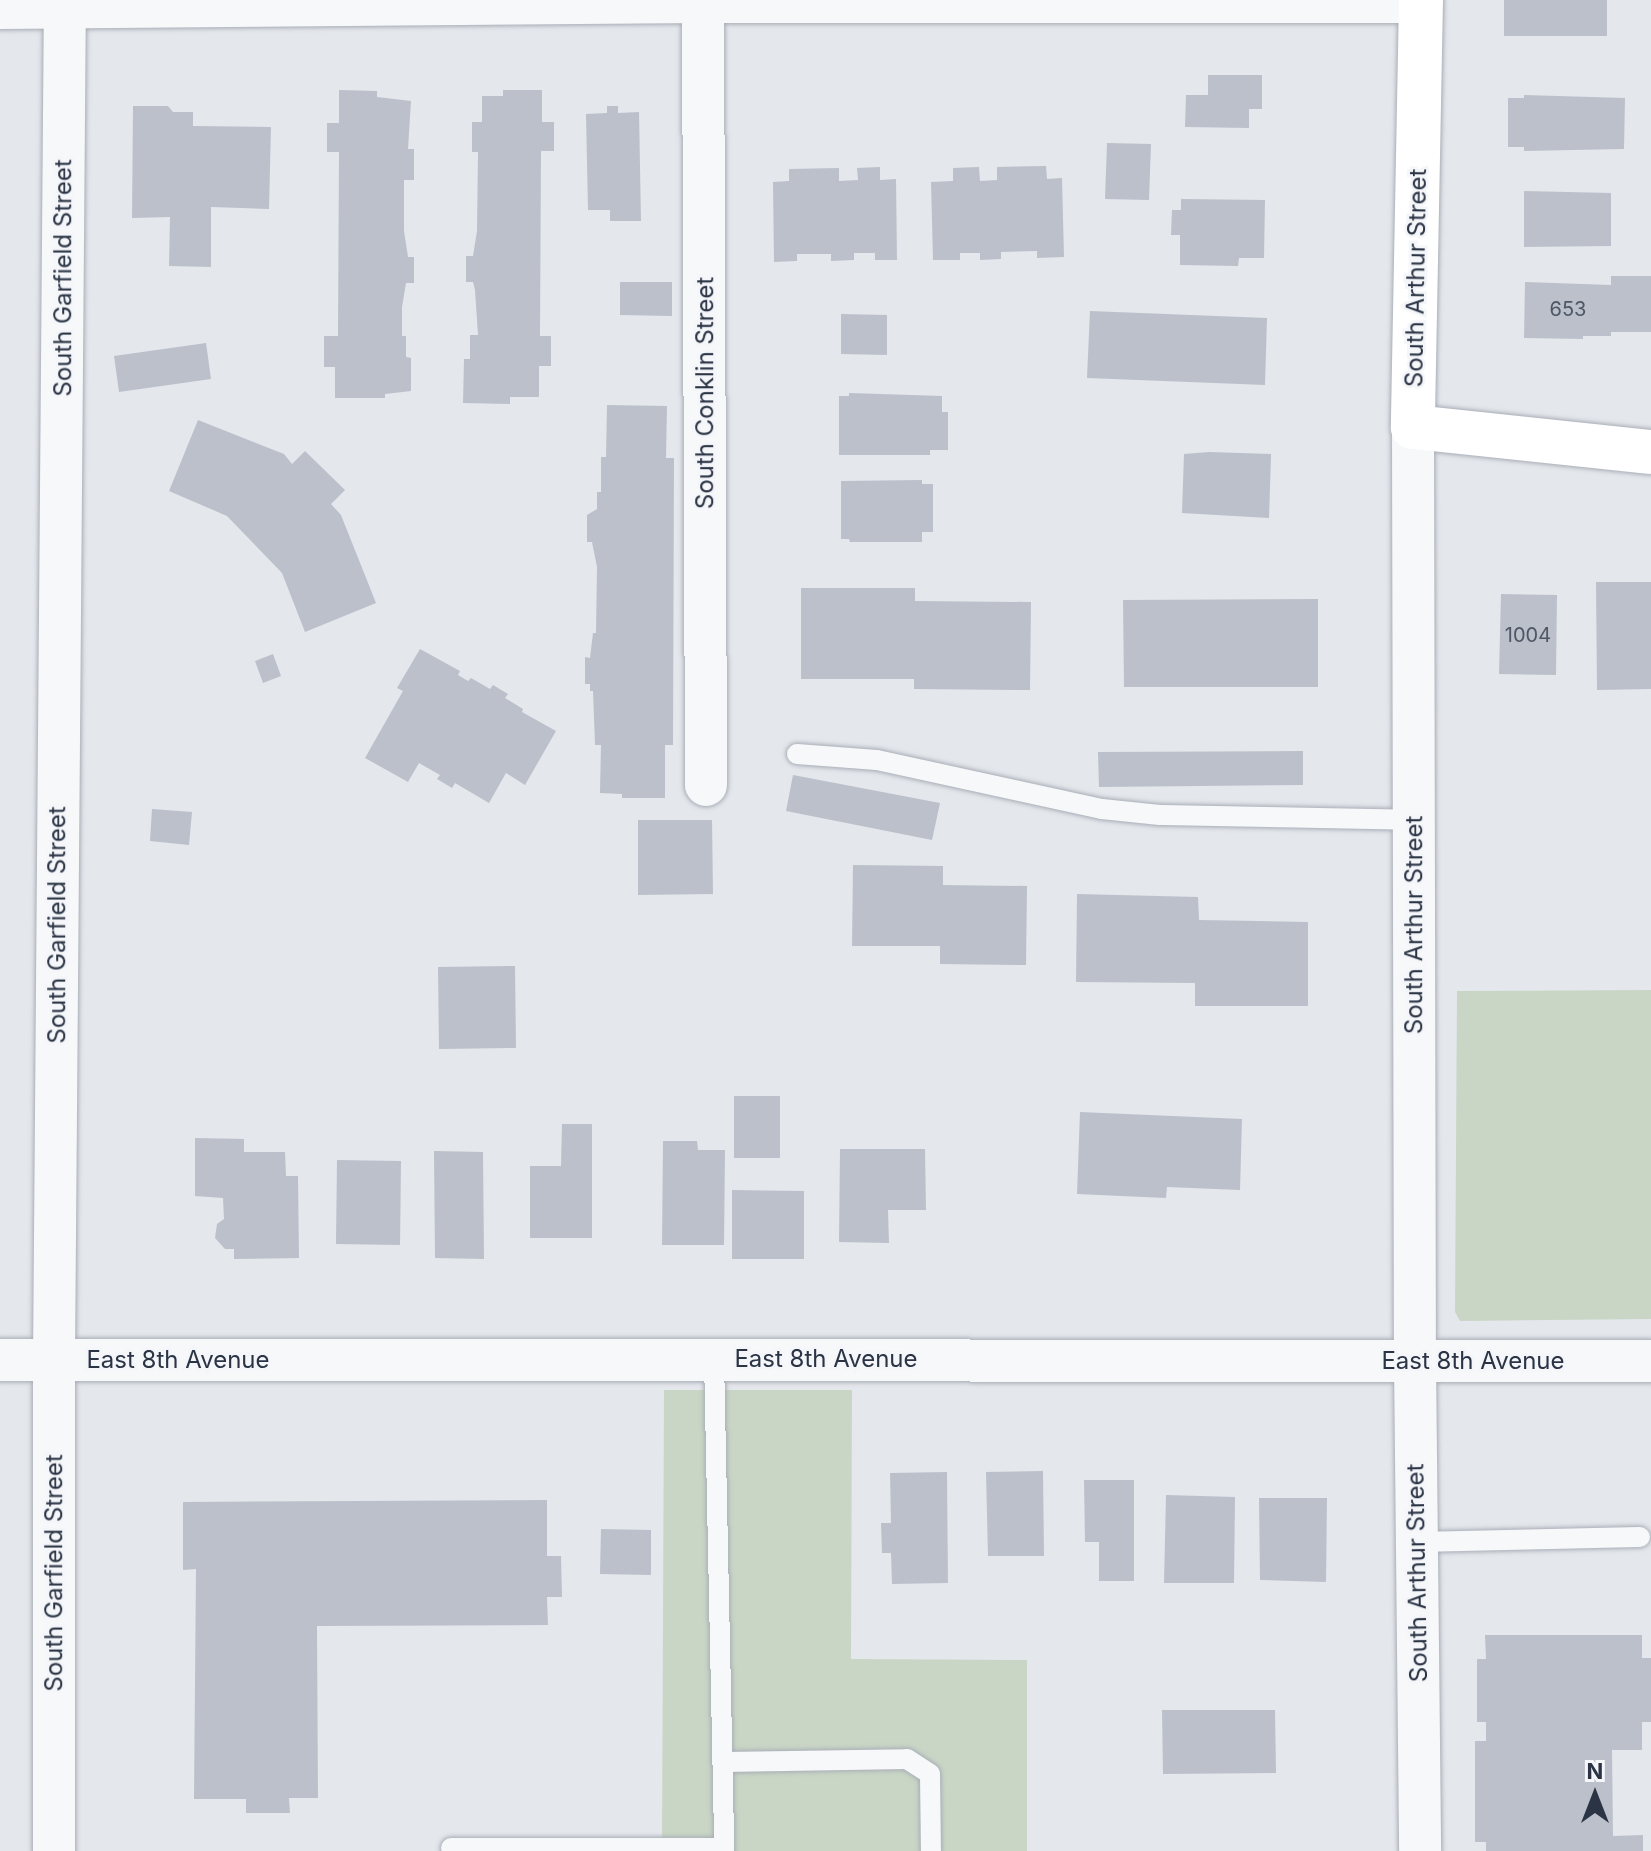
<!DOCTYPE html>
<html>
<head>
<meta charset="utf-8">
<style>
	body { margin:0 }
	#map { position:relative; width:1651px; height:1851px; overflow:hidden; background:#e4e7ec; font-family:Inter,sans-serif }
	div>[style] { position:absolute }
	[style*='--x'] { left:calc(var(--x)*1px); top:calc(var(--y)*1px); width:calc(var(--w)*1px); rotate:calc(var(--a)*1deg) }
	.green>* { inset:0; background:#c9d6c5 }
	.building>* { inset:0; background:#bbc0ca }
	.roads { filter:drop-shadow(0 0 2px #a9aeb7) drop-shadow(0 0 2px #a9aeb7) }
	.lane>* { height:20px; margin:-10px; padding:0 10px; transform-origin:10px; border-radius:10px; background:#f7f8fa }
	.street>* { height:42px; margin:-21px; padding:0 21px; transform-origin:21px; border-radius:21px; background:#f7f8fa }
	.secondary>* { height:44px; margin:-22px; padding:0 22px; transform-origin:22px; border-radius:22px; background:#fff }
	span { translate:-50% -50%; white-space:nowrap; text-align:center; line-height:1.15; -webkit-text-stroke:6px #f4f6f9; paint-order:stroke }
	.number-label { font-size:20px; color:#4f5766 }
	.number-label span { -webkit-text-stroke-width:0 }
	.street-label { font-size:24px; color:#2b3445 }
	.north { position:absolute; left:1555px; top:1755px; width:80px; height:80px; -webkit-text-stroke:6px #f4f6f9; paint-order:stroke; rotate:0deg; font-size:22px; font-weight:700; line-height:32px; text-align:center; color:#2b3445 }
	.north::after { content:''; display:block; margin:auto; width:28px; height:36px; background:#2b3445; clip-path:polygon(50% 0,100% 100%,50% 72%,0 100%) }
</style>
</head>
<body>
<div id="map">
	<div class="green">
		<i style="clip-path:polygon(1651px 990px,1651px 1319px,1460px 1321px,1455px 1312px,1457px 991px)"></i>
		<i style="clip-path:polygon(664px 1390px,852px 1390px,851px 1659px,1027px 1660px,1027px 1851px,662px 1851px)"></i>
	</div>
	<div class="building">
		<i style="clip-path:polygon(1504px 0,1607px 0,1607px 36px,1504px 36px)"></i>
		<i style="clip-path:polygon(1208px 75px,1262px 75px,1262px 109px,1249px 109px,1249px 128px,1185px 127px,1186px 95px,1208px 95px)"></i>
		<i style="clip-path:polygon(339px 90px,377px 91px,377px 97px,411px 101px,408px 149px,414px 149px,414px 180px,404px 180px,404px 231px,408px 257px,414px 257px,414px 283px,406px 283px,402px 307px,402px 336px,406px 336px,406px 357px,411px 358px,411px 391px,385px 394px,385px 398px,335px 398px,335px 367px,324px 367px,324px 336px,338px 336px,339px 152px,327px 152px,327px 123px,339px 123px)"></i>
		<i style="clip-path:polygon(503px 90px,542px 90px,542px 122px,554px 122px,554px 151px,541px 151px,540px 336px,551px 336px,551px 366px,539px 366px,539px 397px,510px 397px,510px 404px,463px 403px,464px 359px,470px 359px,470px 335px,478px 335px,475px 290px,473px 282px,466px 282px,466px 256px,473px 256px,477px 231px,478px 152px,472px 152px,472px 122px,482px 122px,482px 96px,503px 96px)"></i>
		<i style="clip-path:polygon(1524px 95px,1625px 98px,1624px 149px,1524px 151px,1524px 147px,1508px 147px,1508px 98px,1524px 98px)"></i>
		<i style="clip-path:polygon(133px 106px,168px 106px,173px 112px,193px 112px,193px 126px,271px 127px,269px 209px,211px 207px,211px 267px,169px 266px,170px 217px,132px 218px)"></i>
		<i style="clip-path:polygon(607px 106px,618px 106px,618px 113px,639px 112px,641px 221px,610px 221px,610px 210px,588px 210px,586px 114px,607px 113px)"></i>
		<i style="clip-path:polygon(1107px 143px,1151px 144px,1149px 200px,1105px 199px)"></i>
		<i style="clip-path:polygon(1046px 166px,1047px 179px,1062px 178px,1064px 257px,1037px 258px,1037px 251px,1001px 252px,1001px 259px,980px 260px,980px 253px,960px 253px,960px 260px,933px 260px,931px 182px,953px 181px,953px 168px,979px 167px,980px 181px,997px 180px,997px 167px)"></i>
		<i style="clip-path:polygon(880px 167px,880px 180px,896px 179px,897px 260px,875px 260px,875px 253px,854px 253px,854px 260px,831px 261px,831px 254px,797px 254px,797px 261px,774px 262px,773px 182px,789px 181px,789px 169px,839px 168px,839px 181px,858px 180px,857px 168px)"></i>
		<i style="clip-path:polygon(1524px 191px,1611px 193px,1611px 246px,1524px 247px)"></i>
		<i style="clip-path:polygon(1181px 199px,1265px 200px,1264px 258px,1239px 258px,1238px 266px,1180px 265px,1180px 235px,1171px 235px,1172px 210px,1181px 210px)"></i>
		<i style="clip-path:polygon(1611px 276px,1651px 276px,1651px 332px,1611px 332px,1611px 336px,1583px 336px,1583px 339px,1524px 338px,1525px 282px,1611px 285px)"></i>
		<i style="clip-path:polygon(620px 282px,672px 282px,672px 316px,620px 315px)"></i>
		<i style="clip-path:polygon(1090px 311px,1267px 318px,1265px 385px,1087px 378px)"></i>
		<i style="clip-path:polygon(841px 314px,887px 315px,887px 355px,841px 354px)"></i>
		<i style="clip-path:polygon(206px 343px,211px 379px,119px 392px,114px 356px)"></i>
		<i style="clip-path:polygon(849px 393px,942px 396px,942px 412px,948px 412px,948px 450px,930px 450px,930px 455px,839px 455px,839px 396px,849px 396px)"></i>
		<i style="clip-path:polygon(607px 405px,667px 406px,666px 458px,674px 458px,673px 745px,665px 745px,665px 798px,622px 798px,622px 794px,600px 793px,601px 745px,595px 745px,593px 691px,590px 691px,590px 684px,585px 684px,585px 657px,590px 658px,593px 633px,596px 633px,597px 567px,592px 542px,587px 542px,587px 515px,597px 509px,597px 492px,601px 492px,601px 457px,606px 457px)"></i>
		<i style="clip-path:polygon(198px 420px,284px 454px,292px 464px,305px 451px,345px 490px,331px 504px,341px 515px,376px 603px,305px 632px,282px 573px,227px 516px,169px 491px)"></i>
		<i style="clip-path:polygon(1209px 452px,1271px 454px,1269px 518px,1182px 513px,1184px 454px)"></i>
		<i style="clip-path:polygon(922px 480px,922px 484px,933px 484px,933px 532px,922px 532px,922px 542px,850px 542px,849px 539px,841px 539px,841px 481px)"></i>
		<i style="clip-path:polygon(1596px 582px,1651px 582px,1651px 689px,1597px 690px)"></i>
		<i style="clip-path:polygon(801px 588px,915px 588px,915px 601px,1031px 602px,1030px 690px,914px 689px,914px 679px,801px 679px)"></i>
		<i style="clip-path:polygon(1501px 594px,1557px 595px,1556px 675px,1499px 674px)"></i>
		<i style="clip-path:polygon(1318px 599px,1318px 687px,1124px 687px,1123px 600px)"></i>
		<i style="clip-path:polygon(420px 649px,460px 671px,458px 675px,468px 681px,471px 678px,490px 689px,493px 685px,508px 694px,505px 698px,523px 709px,522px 712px,556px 731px,525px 785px,506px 773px,489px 803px,455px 783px,452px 788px,437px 779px,440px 775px,419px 763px,408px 782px,365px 758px,403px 691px,397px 688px)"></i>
		<i style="clip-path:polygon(273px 654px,281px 676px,263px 683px,255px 661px)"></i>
		<i style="clip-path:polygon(1303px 751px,1303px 785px,1099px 787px,1098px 752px)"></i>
		<i style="clip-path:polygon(793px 775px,940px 803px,932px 840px,786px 811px)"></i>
		<i style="clip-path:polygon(152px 809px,192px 812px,189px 845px,150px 841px)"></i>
		<i style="clip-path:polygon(638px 820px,712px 820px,713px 894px,638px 895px)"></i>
		<i style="clip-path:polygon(853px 865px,943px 866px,943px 885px,1027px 886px,1026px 965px,940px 964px,940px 946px,852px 946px)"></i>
		<i style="clip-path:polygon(1077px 894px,1198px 897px,1199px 920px,1308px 922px,1308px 1006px,1195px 1006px,1195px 983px,1076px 982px)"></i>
		<i style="clip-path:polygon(515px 966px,516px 1048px,439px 1049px,438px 967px)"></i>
		<i style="clip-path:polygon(734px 1096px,780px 1096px,780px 1158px,734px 1158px)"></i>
		<i style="clip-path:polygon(1080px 1112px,1242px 1119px,1240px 1190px,1167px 1187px,1166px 1198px,1077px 1194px)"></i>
		<i style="clip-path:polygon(562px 1124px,592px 1124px,592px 1238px,530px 1238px,530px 1166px,561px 1166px)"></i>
		<i style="clip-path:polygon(195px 1138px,244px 1139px,244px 1152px,285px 1152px,286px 1176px,298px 1176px,299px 1258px,234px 1259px,234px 1249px,225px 1249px,215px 1238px,217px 1224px,224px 1219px,223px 1198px,195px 1196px)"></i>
		<i style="clip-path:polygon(663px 1141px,697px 1141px,698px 1150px,725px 1150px,724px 1245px,662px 1245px)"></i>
		<i style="clip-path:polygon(840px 1149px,925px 1149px,926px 1210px,888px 1210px,889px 1243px,839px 1242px)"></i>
		<i style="clip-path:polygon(434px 1151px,483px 1152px,484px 1259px,435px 1258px)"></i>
		<i style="clip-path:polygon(337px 1160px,401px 1161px,400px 1245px,336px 1244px)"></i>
		<i style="clip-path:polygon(732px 1190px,804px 1191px,804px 1259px,732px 1259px)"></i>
		<i style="clip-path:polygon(1043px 1471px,1044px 1556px,988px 1556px,986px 1472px)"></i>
		<i style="clip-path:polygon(947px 1472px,948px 1583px,892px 1584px,891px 1553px,882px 1553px,881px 1523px,891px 1523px,890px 1473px)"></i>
		<i style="clip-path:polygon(1084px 1480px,1134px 1480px,1134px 1581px,1099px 1581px,1099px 1542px,1085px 1542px)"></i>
		<i style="clip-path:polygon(1166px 1495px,1235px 1497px,1234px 1583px,1164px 1583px)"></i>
		<i style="clip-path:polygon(1259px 1498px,1327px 1498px,1326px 1582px,1260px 1580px)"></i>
		<i style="clip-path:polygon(547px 1500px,547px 1556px,561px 1556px,562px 1597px,547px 1597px,548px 1625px,317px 1626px,318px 1798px,289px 1798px,290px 1813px,246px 1813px,246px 1799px,194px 1799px,196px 1569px,183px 1570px,183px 1502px)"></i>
		<i style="clip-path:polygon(601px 1529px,651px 1530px,651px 1575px,600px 1574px)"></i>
		<i style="clip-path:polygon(1485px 1635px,1642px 1635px,1642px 1658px,1651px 1658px,1651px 1722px,1642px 1722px,1642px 1750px,1612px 1750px,1613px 1836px,1643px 1835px,1643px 1851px,1486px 1851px,1486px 1842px,1475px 1842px,1475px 1741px,1486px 1741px,1486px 1722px,1477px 1722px,1477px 1659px,1486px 1659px)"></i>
		<i style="clip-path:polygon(1162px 1710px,1275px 1710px,1276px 1773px,1163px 1774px)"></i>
	</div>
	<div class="roads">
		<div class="lane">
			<i style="--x:797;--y:754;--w:80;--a:4.3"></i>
			<i style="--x:877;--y:760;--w:230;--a:12.3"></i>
			<i style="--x:1102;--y:809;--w:58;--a:5.9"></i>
			<i style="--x:1160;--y:815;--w:254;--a:1.1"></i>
			<i style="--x:714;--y:1358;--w:493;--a:88.8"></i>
			<i style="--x:1417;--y:1542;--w:223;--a:-1.3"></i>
			<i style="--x:724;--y:1762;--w:183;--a:-0.9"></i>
			<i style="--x:907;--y:1759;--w:27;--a:33"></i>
			<i style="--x:930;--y:1774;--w:77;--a:89.3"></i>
			<i style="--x:451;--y:1848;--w:273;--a:0"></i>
		</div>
		<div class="street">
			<i style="--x:703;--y:2;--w:783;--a:89.78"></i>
			<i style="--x:0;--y:8;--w:703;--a:-0.49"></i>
			<i style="--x:703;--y:2;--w:718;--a:0"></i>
			<i style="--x:1413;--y:427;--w:934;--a:89.88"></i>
			<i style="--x:1415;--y:1361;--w:490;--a:89.4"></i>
			<i style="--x:0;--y:1360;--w:1651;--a:0.03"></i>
			<i style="--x:54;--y:1851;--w:491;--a:-90"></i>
			<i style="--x:54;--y:1360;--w:1360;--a:-89.54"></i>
		</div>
		<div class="secondary">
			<i style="--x:1421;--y:0;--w:427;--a:91.1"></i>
			<i style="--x:1413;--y:427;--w:239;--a:6"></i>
		</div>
	</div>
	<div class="number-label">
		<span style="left:1568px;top:309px">653</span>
		<span style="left:1528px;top:635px">1004</span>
	</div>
	<div class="street-label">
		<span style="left:63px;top:278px;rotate:-90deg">South Garfield Street</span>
		<span style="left:1416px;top:278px;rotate:-89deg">South Arthur Street</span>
		<span style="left:705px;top:393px;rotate:-90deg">South Conklin Street</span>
		<span style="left:57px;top:925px;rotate:-90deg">South Garfield Street</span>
		<span style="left:1414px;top:925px;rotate:-90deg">South Arthur Street</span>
		<span style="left:826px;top:1359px">East 8th Avenue</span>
		<span style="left:178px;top:1360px">East 8th Avenue</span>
		<span style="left:1473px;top:1361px">East 8th Avenue</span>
		<span style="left:54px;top:1573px;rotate:-90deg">South Garfield Street</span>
		<span style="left:1417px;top:1573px;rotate:-91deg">South Arthur Street</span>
	</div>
	<div class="north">N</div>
</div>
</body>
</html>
